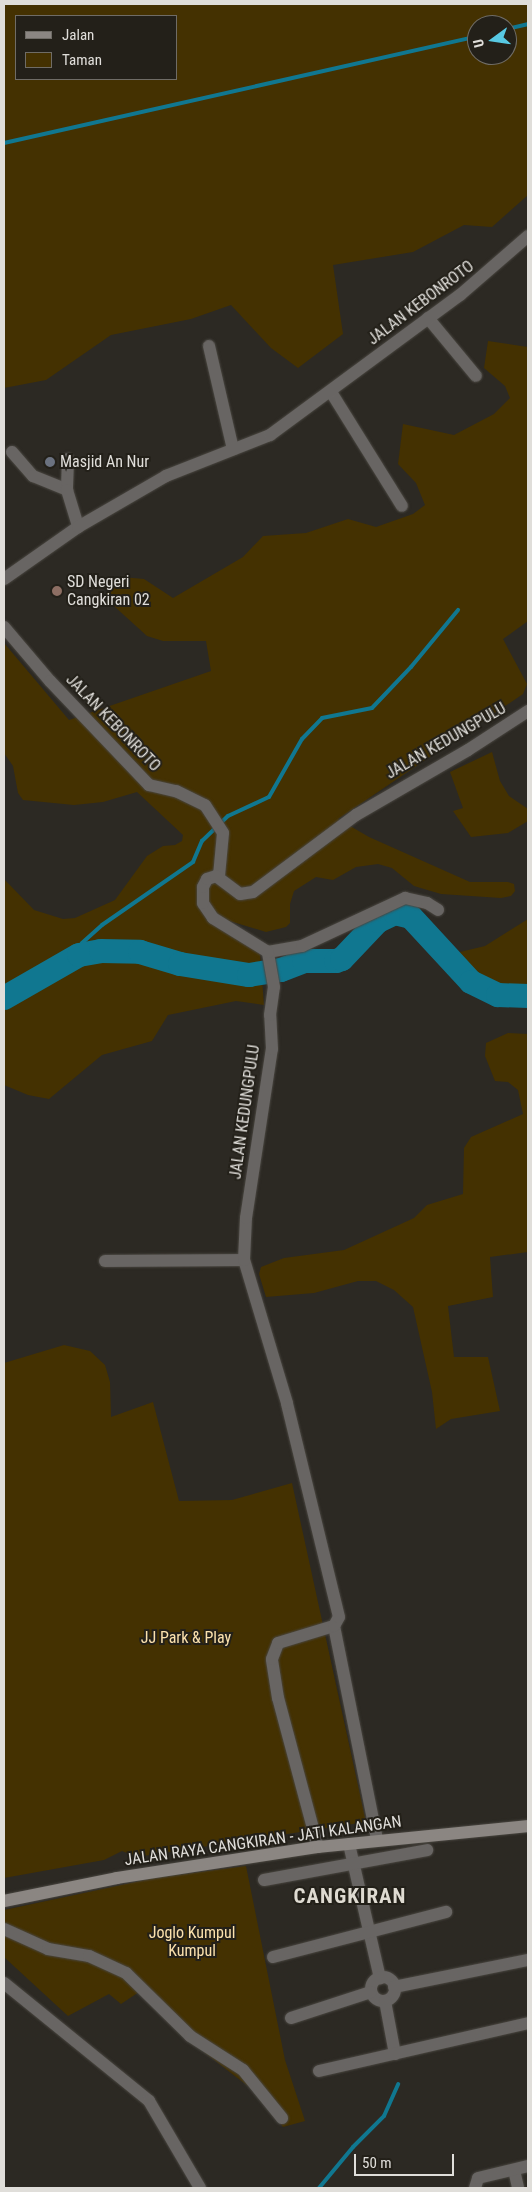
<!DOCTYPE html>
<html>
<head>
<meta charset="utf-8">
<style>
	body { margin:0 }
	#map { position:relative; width:532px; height:2192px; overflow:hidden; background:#2c2923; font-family:"Roboto Condensed",sans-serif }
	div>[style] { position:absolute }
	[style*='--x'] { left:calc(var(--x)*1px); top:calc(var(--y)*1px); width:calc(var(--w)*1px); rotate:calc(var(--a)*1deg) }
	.green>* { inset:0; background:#443101 }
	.stream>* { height:4px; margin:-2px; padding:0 2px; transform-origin:2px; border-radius:2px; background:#107790 }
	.river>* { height:24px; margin:-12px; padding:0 12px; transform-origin:12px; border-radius:12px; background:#107790 }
	.roads { filter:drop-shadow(0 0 1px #494640) drop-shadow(0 0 1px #494640) }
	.street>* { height:12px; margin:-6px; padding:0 6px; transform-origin:6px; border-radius:6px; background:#686563 }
	.street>.ring { margin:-6px; padding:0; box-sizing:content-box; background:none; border:12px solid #686563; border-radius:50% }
	.secondary>* { height:12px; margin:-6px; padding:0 6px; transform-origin:6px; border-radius:6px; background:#8b8682 }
	.dots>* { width:14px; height:14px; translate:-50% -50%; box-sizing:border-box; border:2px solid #232019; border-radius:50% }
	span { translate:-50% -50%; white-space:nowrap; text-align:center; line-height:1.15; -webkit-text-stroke:4px #232019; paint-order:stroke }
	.street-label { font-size:16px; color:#e0deda }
	.poi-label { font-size:16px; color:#e0deda }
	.left { translate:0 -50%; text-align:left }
	.park-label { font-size:16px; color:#fbe1ad }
	.district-label { font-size:21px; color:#dfdbd2; font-weight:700; letter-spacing:1px }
	.frame { position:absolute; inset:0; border:5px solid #e0deda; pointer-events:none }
	.legend { position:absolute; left:15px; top:15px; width:162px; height:65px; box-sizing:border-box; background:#232019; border:1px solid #6f6c66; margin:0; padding:6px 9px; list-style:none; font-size:15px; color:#e0deda }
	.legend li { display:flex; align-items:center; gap:10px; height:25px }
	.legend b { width:25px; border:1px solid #6f6c66 }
	.north { position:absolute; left:467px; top:15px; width:50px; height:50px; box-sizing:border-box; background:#232019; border:1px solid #6f6c66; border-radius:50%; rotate:256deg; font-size:14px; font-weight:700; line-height:20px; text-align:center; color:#e0deda }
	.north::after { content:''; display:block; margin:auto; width:18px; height:22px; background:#58c9e3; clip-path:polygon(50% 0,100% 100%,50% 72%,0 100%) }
	.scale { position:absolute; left:354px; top:2154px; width:100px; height:22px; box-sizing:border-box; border:2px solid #e0deda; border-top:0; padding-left:6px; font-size:15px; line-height:18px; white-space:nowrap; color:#e0deda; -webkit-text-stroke:4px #232019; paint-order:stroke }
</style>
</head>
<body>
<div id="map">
	<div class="green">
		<i style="clip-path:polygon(evenodd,4px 4px,528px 4px,528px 195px,492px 227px,464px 225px,413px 252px,333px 265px,343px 334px,298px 368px,271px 348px,231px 305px,191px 319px,111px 335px,46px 380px,4px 388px,4px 4px,16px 16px,176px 16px,176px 79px,16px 79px,16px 16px,4px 4px,477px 25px,507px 25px,507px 55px,477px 55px,477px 25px)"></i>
		<i style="clip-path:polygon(488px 341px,528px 347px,528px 621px,503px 639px,527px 684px,523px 694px,338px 819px,369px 837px,470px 882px,508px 882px,514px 884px,515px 891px,511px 896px,501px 898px,441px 894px,414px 886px,392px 868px,378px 864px,356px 867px,333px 880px,316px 877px,294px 891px,290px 904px,290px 923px,286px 927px,266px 932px,223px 919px,260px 953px,264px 1005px,236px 1001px,168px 1015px,152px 1041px,102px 1055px,49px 1099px,28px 1095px,4px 1085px,4px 879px,34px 910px,63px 919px,75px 918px,115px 900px,147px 856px,163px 846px,175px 845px,182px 841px,183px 835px,137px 792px,103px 802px,74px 805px,23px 800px,18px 793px,13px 766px,4px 753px,4px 643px,69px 720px,211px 671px,206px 641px,163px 641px,147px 636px,104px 597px,122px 577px,144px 579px,173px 598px,243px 557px,263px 536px,306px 533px,348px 519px,376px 527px,413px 514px,425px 505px,416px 483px,398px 464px,403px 424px,454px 435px,494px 414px,510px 398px,505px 386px,484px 368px)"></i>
		<i style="clip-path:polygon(492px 752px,500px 781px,509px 796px,528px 809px,528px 821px,508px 833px,471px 837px,453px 811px,463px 808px,450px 772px)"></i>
		<i style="clip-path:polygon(528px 919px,528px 993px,503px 992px,478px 981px,455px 964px,460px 952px,485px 946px)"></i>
		<i style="clip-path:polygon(508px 1033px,528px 1034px,528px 1252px,490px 1257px,493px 1297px,448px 1306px,454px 1357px,488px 1357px,500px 1411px,451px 1419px,436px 1429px,432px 1392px,413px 1307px,394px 1290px,376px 1281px,358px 1281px,314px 1293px,266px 1297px,259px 1274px,261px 1267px,284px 1258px,344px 1250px,414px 1218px,427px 1205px,463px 1194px,464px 1148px,471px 1137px,523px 1114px,518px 1090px,508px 1082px,495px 1081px,485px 1056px,486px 1043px)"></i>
		<i style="clip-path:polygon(64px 1345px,90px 1351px,105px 1365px,110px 1382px,111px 1417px,153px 1402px,179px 1501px,232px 1500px,292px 1483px,366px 1822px,137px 1857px,122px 1851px,104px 1860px,4px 1878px,4px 1363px)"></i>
		<i style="clip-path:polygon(246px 1866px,285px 2060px,305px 2121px,283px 2127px,253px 2090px,205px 2053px,142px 1990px,121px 2004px,109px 1994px,68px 2016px,4px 1957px,4px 1910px,154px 1878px)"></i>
	</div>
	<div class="stream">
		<i style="--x:507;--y:29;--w:22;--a:-13"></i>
		<i style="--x:4;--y:143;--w:485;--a:-12.7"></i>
		<i style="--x:79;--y:955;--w:12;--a:-76"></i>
		<i style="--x:82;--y:943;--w:27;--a:-42"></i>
		<i style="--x:102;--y:925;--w:111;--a:-34.7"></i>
		<i style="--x:193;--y:862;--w:23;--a:-67"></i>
		<i style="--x:202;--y:841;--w:36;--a:-44"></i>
		<i style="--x:228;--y:816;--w:45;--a:-24.9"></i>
		<i style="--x:269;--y:797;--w:67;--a:-60.4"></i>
		<i style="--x:302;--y:739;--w:29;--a:-46"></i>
		<i style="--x:322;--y:718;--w:51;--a:-11.3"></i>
		<i style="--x:372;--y:708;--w:57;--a:-46.4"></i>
		<i style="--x:411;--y:667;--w:74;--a:-50.5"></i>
		<i style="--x:319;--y:2188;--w:53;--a:-50.3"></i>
		<i style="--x:353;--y:2147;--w:44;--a:-45"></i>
		<i style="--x:384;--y:2116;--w:35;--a:-66"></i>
	</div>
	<div class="river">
		<i style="--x:4;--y:998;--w:86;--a:-29.8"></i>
		<i style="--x:79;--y:955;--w:22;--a:-10"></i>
		<i style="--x:101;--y:951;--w:39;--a:1"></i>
		<i style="--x:140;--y:952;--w:42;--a:16.7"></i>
		<i style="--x:180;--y:964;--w:70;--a:9.1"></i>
		<i style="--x:249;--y:975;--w:32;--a:-9"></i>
		<i style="--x:281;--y:970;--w:25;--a:-21"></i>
		<i style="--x:304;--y:961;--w:32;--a:0"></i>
		<i style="--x:336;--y:961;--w:6;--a:-18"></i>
		<i style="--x:342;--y:959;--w:52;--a:-46.5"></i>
		<i style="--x:378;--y:921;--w:19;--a:-25"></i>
		<i style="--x:395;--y:913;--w:16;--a:14"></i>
		<i style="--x:411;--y:917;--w:88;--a:47.3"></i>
		<i style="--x:471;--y:982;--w:30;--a:26"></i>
		<i style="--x:498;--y:995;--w:30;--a:2"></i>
	</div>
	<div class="roads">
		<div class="street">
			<i style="--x:428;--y:318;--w:75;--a:50.4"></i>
			<i style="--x:209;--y:346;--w:106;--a:76.9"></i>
			<i style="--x:331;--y:392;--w:134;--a:58.1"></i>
			<i style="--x:12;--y:452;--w:32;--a:49"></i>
			<i style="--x:33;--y:476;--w:37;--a:22"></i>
			<i style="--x:68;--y:459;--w:31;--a:92"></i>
			<i style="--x:67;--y:490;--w:39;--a:73"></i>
			<i style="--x:4;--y:579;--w:90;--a:-35.1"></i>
			<i style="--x:78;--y:527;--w:102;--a:-30.1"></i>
			<i style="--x:166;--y:476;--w:112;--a:-21.5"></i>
			<i style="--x:270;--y:435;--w:236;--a:-36.4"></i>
			<i style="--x:460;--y:295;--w:90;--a:-40.9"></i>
			<i style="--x:4;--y:627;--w:71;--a:49.6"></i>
			<i style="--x:50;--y:681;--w:144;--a:46.4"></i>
			<i style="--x:149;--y:785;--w:28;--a:13"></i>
			<i style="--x:176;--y:791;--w:32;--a:26"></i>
			<i style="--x:205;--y:805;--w:33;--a:57"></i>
			<i style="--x:223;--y:833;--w:43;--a:95.3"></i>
			<i style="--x:268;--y:952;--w:35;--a:-10"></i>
			<i style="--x:302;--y:946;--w:114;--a:-25"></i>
			<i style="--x:405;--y:898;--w:23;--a:13"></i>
			<i style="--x:427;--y:903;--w:13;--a:32"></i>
			<i style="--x:105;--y:1261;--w:139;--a:-0.4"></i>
			<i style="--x:334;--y:1626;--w:217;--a:78.6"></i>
			<i style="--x:349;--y:1844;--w:138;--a:77"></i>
			<i style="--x:318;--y:1847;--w:154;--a:-105"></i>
			<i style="--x:278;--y:1698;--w:39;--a:-99"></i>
			<i style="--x:272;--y:1659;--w:17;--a:-69"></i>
			<i style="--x:278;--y:1643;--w:59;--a:-16.9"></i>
			<i style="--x:334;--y:1626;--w:10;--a:-61"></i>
			<i style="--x:339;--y:1617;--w:220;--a:-103.7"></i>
			<i style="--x:287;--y:1403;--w:149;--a:-106.7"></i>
			<i style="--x:244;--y:1260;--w:42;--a:-87.3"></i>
			<i style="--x:246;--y:1218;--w:171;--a:-81.3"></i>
			<i style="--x:272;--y:1049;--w:34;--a:-93"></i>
			<i style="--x:270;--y:1015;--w:28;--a:-82"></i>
			<i style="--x:274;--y:987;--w:36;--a:-100"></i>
			<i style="--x:268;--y:952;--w:65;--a:-148.3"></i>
			<i style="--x:213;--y:918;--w:18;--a:-124"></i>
			<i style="--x:203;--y:903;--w:16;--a:-90"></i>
			<i style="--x:203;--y:887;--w:9;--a:-63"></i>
			<i style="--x:207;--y:879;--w:9;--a:-18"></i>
			<i style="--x:216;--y:876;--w:30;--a:37"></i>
			<i style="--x:240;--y:894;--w:13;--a:-9"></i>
			<i style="--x:253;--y:892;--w:129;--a:-36.8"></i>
			<i style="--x:356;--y:815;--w:129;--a:-30.1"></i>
			<i style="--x:468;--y:750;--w:72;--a:-33"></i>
			<i style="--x:264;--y:1880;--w:166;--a:-10.4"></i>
			<i style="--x:4;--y:1929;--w:48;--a:24.4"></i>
			<i style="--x:48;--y:1949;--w:42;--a:9.7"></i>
			<i style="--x:89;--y:1956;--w:41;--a:24.7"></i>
			<i style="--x:126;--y:1973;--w:90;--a:44.5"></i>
			<i style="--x:190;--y:2036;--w:63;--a:32.7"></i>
			<i style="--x:243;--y:2070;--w:62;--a:50.9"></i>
			<i style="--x:273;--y:1957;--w:179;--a:-14.6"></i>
			<i class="ring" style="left:371px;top:1977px;width:12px;height:12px"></i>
			<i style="--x:4;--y:1983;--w:187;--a:39.1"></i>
			<i style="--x:149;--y:2101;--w:101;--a:59.6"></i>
			<i style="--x:394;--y:1987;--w:137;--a:-11.4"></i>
			<i style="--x:385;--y:2001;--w:54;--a:79.3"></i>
			<i style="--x:291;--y:2018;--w:84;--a:-18"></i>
			<i style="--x:319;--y:2071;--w:214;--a:-12.9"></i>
			<i style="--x:514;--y:2170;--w:18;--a:77"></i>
			<i style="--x:475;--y:2188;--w:10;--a:-73"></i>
			<i style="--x:478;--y:2178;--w:51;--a:-13.5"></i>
		</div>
		<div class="secondary">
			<i style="--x:4;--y:1901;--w:115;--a:-11.5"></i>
			<i style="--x:117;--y:1878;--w:203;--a:-8.8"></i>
			<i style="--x:318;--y:1847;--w:211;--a:-5.7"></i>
		</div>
	</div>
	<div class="dots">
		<i style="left:50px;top:462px;background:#6b7280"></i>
		<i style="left:57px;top:591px;background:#8d6e63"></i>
	</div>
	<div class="street-label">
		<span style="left:421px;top:303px;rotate:-37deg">JALAN KEBONROTO</span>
		<span style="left:113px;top:723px;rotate:46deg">JALAN KEBONROTO</span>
		<span style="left:446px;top:741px;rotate:-30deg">JALAN KEDUNGPULU</span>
		<span style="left:245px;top:1112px;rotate:-82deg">JALAN KEDUNGPULU</span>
		<span style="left:263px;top:1841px;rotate:-8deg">JALAN RAYA CANGKIRAN - JATI KALANGAN</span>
	</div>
	<div class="poi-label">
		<span class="left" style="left:60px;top:462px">Masjid An Nur</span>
		<span class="left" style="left:67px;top:591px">SD Negeri<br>Cangkiran 02</span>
	</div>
	<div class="park-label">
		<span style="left:186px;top:1638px">JJ Park &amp; Play</span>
		<span style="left:192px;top:1942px">Joglo Kumpul<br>Kumpul</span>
	</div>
	<div class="district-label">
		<span style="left:350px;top:1896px">CANGKIRAN</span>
	</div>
	<div class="frame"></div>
	<ul class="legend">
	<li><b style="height:6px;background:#8b8682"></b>Jalan</li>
	<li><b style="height:14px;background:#443101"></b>Taman</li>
	</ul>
	<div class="north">U</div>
	<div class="scale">50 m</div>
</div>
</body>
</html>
